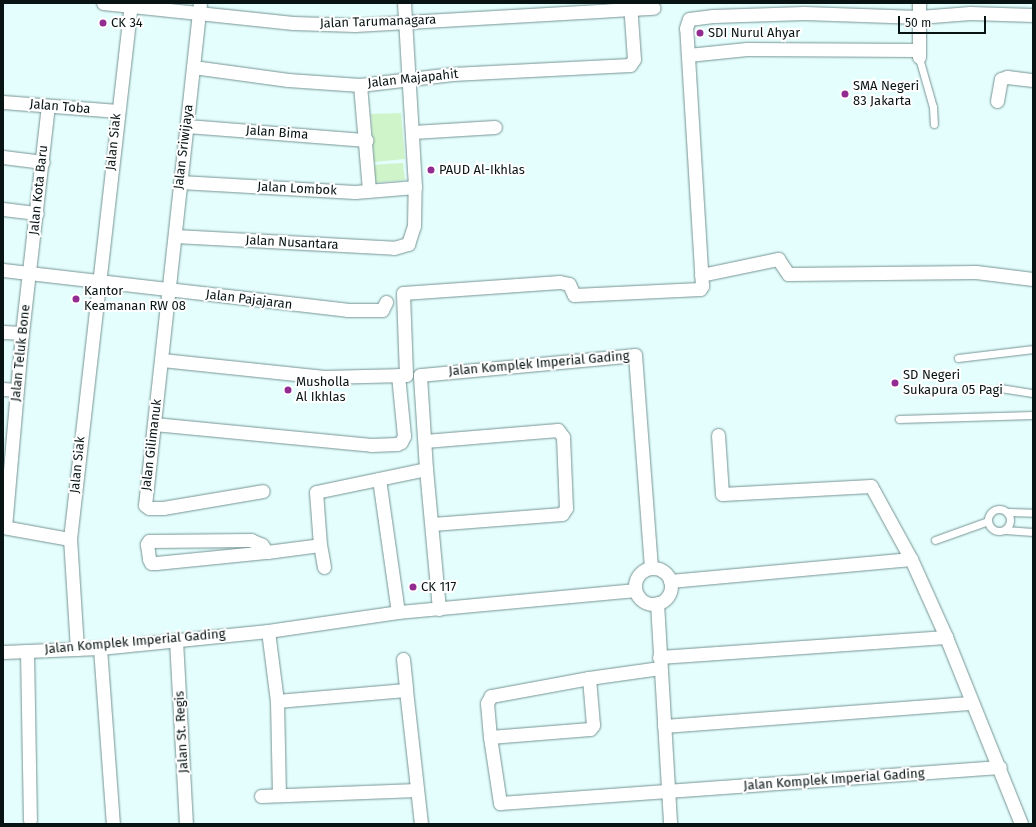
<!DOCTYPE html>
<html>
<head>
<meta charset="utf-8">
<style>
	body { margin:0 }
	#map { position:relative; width:1036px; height:827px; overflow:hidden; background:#e4fefd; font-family:"Fira Sans",sans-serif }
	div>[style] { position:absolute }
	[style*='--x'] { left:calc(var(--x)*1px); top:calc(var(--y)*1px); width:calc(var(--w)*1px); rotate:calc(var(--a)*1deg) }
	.green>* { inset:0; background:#cff4ca }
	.roads { filter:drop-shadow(0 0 1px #769494) drop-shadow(0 0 1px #769494) }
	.lane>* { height:7px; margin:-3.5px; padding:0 3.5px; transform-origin:3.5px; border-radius:3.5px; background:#fff }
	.lane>.ring { margin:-3.5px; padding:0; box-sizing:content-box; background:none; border:7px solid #fff; border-radius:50% }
	.street>* { height:13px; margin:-6.5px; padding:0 6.5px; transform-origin:6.5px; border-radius:6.5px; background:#fff }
	.street>.ring { margin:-6.5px; padding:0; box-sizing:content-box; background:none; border:13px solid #fff; border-radius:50% }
	.dots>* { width:11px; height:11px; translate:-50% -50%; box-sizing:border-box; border:2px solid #fff; border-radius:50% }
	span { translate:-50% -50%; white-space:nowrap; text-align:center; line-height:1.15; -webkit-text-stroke:4px #fff; paint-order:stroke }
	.street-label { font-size:13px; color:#081313 }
	.poi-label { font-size:13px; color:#081313 }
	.left { translate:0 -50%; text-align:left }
	.frame { position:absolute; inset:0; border:4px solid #081313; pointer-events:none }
	.scale { position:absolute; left:898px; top:16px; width:88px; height:18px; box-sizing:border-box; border:2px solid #081313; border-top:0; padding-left:5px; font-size:12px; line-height:14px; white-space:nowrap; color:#081313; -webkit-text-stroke:3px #fff; paint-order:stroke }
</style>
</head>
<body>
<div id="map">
	<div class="green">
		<i style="clip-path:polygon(401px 113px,405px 159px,374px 162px,371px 114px)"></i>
		<i style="clip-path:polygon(403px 163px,405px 180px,371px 183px,371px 165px)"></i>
	</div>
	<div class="roads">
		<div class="lane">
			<i style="--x:919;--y:58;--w:51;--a:74.1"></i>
			<i style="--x:933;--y:107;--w:17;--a:87"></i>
			<i style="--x:958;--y:358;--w:76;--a:-6.8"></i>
			<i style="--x:1000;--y:388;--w:33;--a:9"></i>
			<i style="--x:899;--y:419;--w:134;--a:-1.7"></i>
			<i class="ring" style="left:988px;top:509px;width:15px;height:15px"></i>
			<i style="--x:1008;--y:512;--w:25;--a:2"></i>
			<i style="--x:1005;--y:530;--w:28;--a:4"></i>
			<i style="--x:935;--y:540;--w:56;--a:-19.7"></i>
		</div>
		<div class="street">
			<i style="--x:103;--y:3;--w:191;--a:6"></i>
			<i style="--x:293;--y:23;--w:62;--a:1.8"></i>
			<i style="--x:355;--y:25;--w:299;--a:-3.3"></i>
			<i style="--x:200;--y:3;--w:505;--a:96.25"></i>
			<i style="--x:145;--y:505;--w:5;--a:37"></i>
			<i style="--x:149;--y:508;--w:14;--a:0"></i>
			<i style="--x:163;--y:508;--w:101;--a:-9.6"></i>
			<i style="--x:919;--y:3;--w:54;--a:90"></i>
			<i style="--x:688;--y:55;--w:59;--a:-5.8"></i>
			<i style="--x:747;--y:49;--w:172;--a:0.3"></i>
			<i style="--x:193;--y:67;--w:96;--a:7.8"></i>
			<i style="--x:288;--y:80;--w:72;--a:4"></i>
			<i style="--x:360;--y:85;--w:93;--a:-6.8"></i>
			<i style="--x:452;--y:74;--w:178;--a:-2.9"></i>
			<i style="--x:630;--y:65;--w:7;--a:-56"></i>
			<i style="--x:634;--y:59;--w:56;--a:-94.1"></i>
			<i style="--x:360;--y:85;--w:106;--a:85.1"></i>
			<i style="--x:997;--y:101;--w:22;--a:-80"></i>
			<i style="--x:1001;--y:79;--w:6;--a:-18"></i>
			<i style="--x:1007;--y:77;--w:26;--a:7"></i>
			<i style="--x:3;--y:102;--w:115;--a:4.5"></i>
			<i style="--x:187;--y:126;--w:180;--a:4.5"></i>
			<i style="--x:413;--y:132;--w:82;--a:-3.5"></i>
			<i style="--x:3;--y:157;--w:40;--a:7.1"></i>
			<i style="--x:180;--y:182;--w:175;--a:3.3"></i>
			<i style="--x:355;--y:192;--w:60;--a:-4.8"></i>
			<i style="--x:3;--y:209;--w:34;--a:7"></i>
			<i style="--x:175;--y:236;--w:219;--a:3.1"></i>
			<i style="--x:394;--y:248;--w:15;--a:-16"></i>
			<i style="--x:408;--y:244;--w:19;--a:-72"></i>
			<i style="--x:414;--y:226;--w:39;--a:-89"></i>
			<i style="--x:415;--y:187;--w:184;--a:-93.4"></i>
			<i style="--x:3;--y:270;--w:346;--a:6.6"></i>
			<i style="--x:347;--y:310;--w:35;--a:0"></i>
			<i style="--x:382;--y:310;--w:9;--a:-63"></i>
			<i style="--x:701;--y:275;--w:79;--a:-11.7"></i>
			<i style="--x:778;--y:259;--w:18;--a:56"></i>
			<i style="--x:788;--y:274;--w:188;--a:-0.6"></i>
			<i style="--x:976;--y:272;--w:57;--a:7"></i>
			<i style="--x:3;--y:332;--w:19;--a:3"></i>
			<i style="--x:162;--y:360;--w:163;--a:6"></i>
			<i style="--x:324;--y:377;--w:82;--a:-1.4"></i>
			<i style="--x:406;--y:375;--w:82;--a:-92.1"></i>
			<i style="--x:403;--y:293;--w:157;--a:-4"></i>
			<i style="--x:560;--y:282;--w:9;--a:13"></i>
			<i style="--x:569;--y:284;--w:12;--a:66"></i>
			<i style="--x:574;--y:295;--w:126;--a:-2.7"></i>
			<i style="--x:700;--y:289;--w:4;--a:-56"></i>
			<i style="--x:702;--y:286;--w:258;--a:-93.5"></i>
			<i style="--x:686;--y:28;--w:9;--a:-72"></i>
			<i style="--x:689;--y:19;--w:24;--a:-7"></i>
			<i style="--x:713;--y:16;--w:91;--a:-1.9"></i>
			<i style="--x:804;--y:13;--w:115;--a:2"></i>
			<i style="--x:919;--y:17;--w:51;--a:-4.5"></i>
			<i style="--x:970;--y:13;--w:63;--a:1.8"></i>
			<i style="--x:3;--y:389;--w:13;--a:4"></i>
			<i style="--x:154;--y:424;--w:218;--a:5.5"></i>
			<i style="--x:371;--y:445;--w:26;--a:-2"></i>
			<i style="--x:397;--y:444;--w:4;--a:-27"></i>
			<i style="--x:401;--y:442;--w:7;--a:-63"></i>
			<i style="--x:404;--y:436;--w:61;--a:-95.6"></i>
			<i style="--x:718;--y:435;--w:59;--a:86.1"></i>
			<i style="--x:722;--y:494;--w:149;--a:-3.1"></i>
			<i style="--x:871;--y:486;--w:83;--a:61.3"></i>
			<i style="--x:911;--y:559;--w:85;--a:65.8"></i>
			<i style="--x:946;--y:637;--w:201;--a:68.1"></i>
			<i style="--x:425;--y:441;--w:133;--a:-4.7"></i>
			<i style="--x:558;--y:430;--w:9;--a:54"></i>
			<i style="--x:563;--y:437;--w:71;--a:87.6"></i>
			<i style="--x:566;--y:508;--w:7;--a:124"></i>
			<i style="--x:562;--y:514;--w:130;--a:175.6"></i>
			<i style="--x:379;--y:479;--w:134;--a:81.9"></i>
			<i style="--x:3;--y:527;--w:68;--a:10.2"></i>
			<i style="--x:5;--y:527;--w:195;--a:-85"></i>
			<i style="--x:22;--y:333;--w:228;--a:-83.5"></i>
			<i style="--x:267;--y:552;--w:9;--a:-126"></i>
			<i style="--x:262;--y:545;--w:12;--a:-156"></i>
			<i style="--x:251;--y:540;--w:102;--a:179.4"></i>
			<i style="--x:149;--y:541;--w:4;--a:124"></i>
			<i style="--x:147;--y:544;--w:15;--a:82"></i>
			<i style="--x:149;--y:559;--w:4;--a:63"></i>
			<i style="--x:151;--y:563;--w:5;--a:0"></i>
			<i style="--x:156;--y:563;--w:112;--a:-5.7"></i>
			<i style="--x:267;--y:552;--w:53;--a:-7.5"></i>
			<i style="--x:324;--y:567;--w:22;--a:-100"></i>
			<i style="--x:320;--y:545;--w:53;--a:-94.3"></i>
			<i style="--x:316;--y:492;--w:112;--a:-11.8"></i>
			<i class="ring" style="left:635px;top:568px;width:23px;height:23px"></i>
			<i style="--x:670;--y:581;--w:242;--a:-5.2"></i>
			<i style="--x:657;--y:603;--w:221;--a:86.6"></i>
			<i style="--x:439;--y:609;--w:141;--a:-95.3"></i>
			<i style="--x:426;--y:469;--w:94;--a:-93.7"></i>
			<i style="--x:420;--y:375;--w:216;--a:-5.3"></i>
			<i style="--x:635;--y:355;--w:213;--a:85.7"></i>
			<i style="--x:268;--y:631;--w:71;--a:82.7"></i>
			<i style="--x:277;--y:701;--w:94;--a:88.8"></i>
			<i style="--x:176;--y:640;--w:184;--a:86.9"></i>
			<i style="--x:100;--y:648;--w:176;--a:85.8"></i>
			<i style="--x:77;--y:649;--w:110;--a:-93.6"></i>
			<i style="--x:70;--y:539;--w:539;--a:-83.51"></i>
			<i style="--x:27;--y:651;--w:169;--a:89"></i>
			<i style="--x:3;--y:652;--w:97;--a:-2.4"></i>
			<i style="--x:100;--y:648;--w:169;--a:-5.8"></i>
			<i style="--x:268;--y:631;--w:131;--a:-8.3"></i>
			<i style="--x:398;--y:612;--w:238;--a:-5.3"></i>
			<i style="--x:659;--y:657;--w:288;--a:-4"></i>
			<i style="--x:403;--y:659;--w:31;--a:84"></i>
			<i style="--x:660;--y:668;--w:72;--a:172"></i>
			<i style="--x:589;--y:678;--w:100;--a:169.6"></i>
			<i style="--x:491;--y:696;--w:8;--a:120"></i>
			<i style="--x:487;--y:703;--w:34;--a:85"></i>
			<i style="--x:490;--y:737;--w:67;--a:81.4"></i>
			<i style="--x:500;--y:803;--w:501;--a:-4.12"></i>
			<i style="--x:277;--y:701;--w:129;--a:-4.9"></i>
			<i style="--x:406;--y:690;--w:135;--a:83.6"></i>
			<i style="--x:664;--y:726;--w:309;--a:-4.3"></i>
			<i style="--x:490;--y:737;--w:100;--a:-4.6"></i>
			<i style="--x:590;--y:729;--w:5;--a:-53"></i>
			<i style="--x:593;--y:725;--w:47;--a:-94.9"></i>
			<i style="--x:261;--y:796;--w:156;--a:-2.2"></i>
		</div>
	</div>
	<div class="dots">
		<i style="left:103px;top:23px;background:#932c91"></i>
		<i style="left:700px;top:33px;background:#932c91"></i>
		<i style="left:845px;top:94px;background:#932c91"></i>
		<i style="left:431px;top:170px;background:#932c91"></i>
		<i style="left:76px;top:299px;background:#932c91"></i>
		<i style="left:895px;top:383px;background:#932c91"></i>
		<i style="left:288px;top:390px;background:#932c91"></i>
		<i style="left:413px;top:587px;background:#932c91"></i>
	</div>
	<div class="street-label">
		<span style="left:378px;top:22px;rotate:-2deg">Jalan Tarumanagara</span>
		<span style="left:413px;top:79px;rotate:-6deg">Jalan Majapahit</span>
		<span style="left:60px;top:107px;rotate:5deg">Jalan Toba</span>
		<span style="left:277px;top:133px;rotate:4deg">Jalan Bima</span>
		<span style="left:114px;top:142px;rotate:-84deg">Jalan Siak</span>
		<span style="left:184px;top:147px;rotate:-83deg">Jalan Sriwijaya</span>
		<span style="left:297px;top:189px;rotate:3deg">Jalan Lombok</span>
		<span style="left:39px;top:190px;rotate:-84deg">Jalan Kota Baru</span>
		<span style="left:292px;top:243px;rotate:3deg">Jalan Nusantara</span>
		<span style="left:249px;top:300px;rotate:7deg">Jalan Pajajaran</span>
		<span style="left:21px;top:353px;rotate:-84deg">Jalan Teluk Bone</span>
		<span style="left:539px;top:364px;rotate:-5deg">Jalan Komplek Imperial Gading</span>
		<span style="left:152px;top:445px;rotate:-83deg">Jalan Gilimanuk</span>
		<span style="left:78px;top:465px;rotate:-84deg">Jalan Siak</span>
		<span style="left:135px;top:642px;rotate:-5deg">Jalan Komplek Imperial Gading</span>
		<span style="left:182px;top:732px;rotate:-93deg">Jalan St. Regis</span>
		<span style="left:834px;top:780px;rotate:-4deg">Jalan Komplek Imperial Gading</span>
	</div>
	<div class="poi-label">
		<span class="left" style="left:111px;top:23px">CK 34</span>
		<span class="left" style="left:708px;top:33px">SDI Nurul Ahyar</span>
		<span class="left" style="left:853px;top:94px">SMA Negeri<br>83 Jakarta</span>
		<span class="left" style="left:439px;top:170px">PAUD Al-Ikhlas</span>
		<span class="left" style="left:84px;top:299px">Kantor<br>Keamanan RW 08</span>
		<span class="left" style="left:903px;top:383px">SD Negeri<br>Sukapura 05 Pagi</span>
		<span class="left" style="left:296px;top:390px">Musholla<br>Al Ikhlas</span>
		<span class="left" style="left:421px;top:587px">CK 117</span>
	</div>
	<div class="frame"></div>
	<div class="scale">50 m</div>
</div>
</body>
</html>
